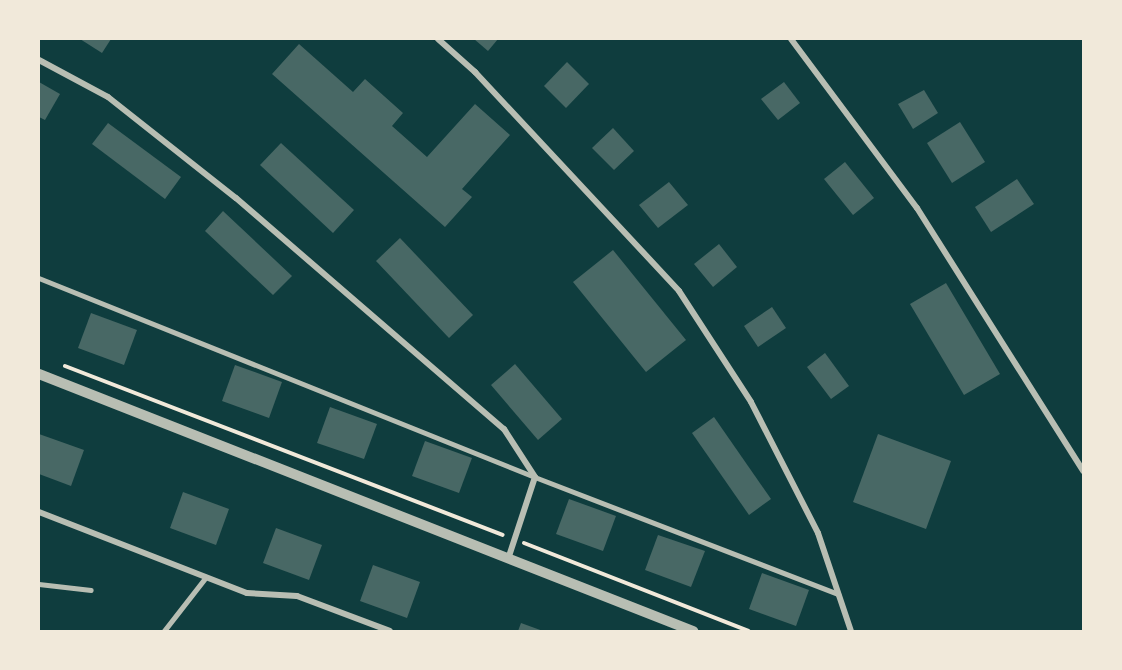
<!DOCTYPE html>
<html>
<head>
<meta charset="utf-8">
<style>
	body { margin:0 }
	#map { position:relative; width:1122px; height:670px; overflow:hidden; background:#0f3d3e; font-family:Overpass,sans-serif }
	div>[style] { position:absolute }
	[style*='--x'] { left:calc(var(--x)*1px); top:calc(var(--y)*1px); width:calc(var(--w)*1px); rotate:calc(var(--a)*1deg) }
	.building>* { inset:0; background:#486865 }
	.path>* { height:4px; margin:-2px; padding:0 2px; transform-origin:2px; border-radius:2px; background:#f1e9da }
	.service>* { height:4.5px; margin:-2.25px; padding:0 2.25px; transform-origin:2.25px; border-radius:2.25px; background:#b8beb3 }
	.minor>* { height:6px; margin:-3px; padding:0 3px; transform-origin:3px; border-radius:3px; background:#b8beb3 }
	.tertiary>* { height:10px; margin:-5px; padding:0 5px; transform-origin:5px; border-radius:5px; background:#b8beb3 }
	span { translate:-50% -50%; white-space:nowrap; text-align:center; line-height:1.15; -webkit-text-stroke:4.5px #f1e9da; paint-order:stroke }
	.frame { position:absolute; inset:0; border:40px solid #f1e9da; pointer-events:none }
</style>
</head>
<body>
<div id="map">
	<div class="building">
		<i style="clip-path:polygon(80px 39px,111px 39px,102px 53px)"></i>
		<i style="clip-path:polygon(474px 39px,498px 39px,488px 51px)"></i>
		<i style="clip-path:polygon(299px 44px,353px 92px,365px 79px,403px 113px,392px 126px,427px 157px,475px 104px,510px 135px,462px 189px,472px 197px,445px 227px,272px 74px)"></i>
		<i style="clip-path:polygon(567px 62px,589px 84px,566px 108px,544px 86px)"></i>
		<i style="clip-path:polygon(39px 82px,60px 94px,45px 120px,39px 117px)"></i>
		<i style="clip-path:polygon(784px 82px,800px 103px,778px 120px,761px 99px)"></i>
		<i style="clip-path:polygon(924px 90px,938px 113px,913px 129px,898px 104px)"></i>
		<i style="clip-path:polygon(960px 122px,985px 162px,952px 183px,927px 143px)"></i>
		<i style="clip-path:polygon(108px 123px,181px 177px,165px 199px,92px 144px)"></i>
		<i style="clip-path:polygon(613px 128px,634px 151px,614px 170px,592px 148px)"></i>
		<i style="clip-path:polygon(281px 143px,354px 210px,333px 233px,260px 165px)"></i>
		<i style="clip-path:polygon(845px 162px,874px 198px,853px 215px,824px 179px)"></i>
		<i style="clip-path:polygon(1017px 179px,1034px 204px,991px 232px,975px 207px)"></i>
		<i style="clip-path:polygon(669px 182px,688px 205px,658px 228px,639px 205px)"></i>
		<i style="clip-path:polygon(223px 211px,292px 276px,273px 295px,205px 231px)"></i>
		<i style="clip-path:polygon(400px 238px,473px 315px,449px 338px,376px 261px)"></i>
		<i style="clip-path:polygon(719px 244px,737px 267px,713px 287px,694px 264px)"></i>
		<i style="clip-path:polygon(613px 250px,686px 340px,646px 372px,573px 282px)"></i>
		<i style="clip-path:polygon(946px 283px,1000px 374px,964px 395px,910px 304px)"></i>
		<i style="clip-path:polygon(772px 307px,786px 328px,758px 347px,744px 326px)"></i>
		<i style="clip-path:polygon(91px 313px,137px 330px,124px 365px,78px 348px)"></i>
		<i style="clip-path:polygon(825px 353px,849px 386px,831px 399px,807px 367px)"></i>
		<i style="clip-path:polygon(515px 364px,562px 419px,538px 440px,491px 385px)"></i>
		<i style="clip-path:polygon(235px 365px,282px 382px,269px 418px,222px 401px)"></i>
		<i style="clip-path:polygon(330px 407px,377px 424px,364px 459px,317px 443px)"></i>
		<i style="clip-path:polygon(714px 417px,771px 499px,749px 515px,692px 433px)"></i>
		<i style="clip-path:polygon(39px 434px,84px 450px,71px 486px,39px 474px)"></i>
		<i style="clip-path:polygon(878px 434px,951px 461px,926px 529px,853px 502px)"></i>
		<i style="clip-path:polygon(425px 441px,472px 458px,459px 493px,412px 476px)"></i>
		<i style="clip-path:polygon(183px 492px,229px 509px,216px 545px,170px 528px)"></i>
		<i style="clip-path:polygon(569px 499px,616px 516px,603px 551px,556px 534px)"></i>
		<i style="clip-path:polygon(276px 528px,322px 545px,309px 580px,263px 563px)"></i>
		<i style="clip-path:polygon(658px 535px,705px 551px,691px 587px,645px 570px)"></i>
		<i style="clip-path:polygon(373px 565px,420px 582px,407px 618px,360px 601px)"></i>
		<i style="clip-path:polygon(762px 573px,809px 590px,796px 626px,749px 609px)"></i>
		<i style="clip-path:polygon(521px 623px,543px 631px,518px 631px)"></i>
	</div>
	<div class="path">
		<i style="--x:65;--y:366;--w:469;--a:21.1"></i>
		<i style="--x:524;--y:543;--w:241;--a:21.4"></i>
	</div>
	<div class="service">
		<i style="--x:39;--y:278;--w:534;--a:21.86"></i>
		<i style="--x:535;--y:477;--w:325;--a:21.1"></i>
		<i style="--x:39;--y:584;--w:52;--a:6.6"></i>
		<i style="--x:164;--y:631;--w:68;--a:-52.1"></i>
	</div>
	<div class="minor">
		<i style="--x:438;--y:39;--w:50;--a:41.7"></i>
		<i style="--x:475;--y:72;--w:299;--a:47"></i>
		<i style="--x:679;--y:291;--w:132;--a:57"></i>
		<i style="--x:751;--y:402;--w:147;--a:62.9"></i>
		<i style="--x:818;--y:533;--w:103;--a:71.4"></i>
		<i style="--x:791;--y:39;--w:211;--a:53.3"></i>
		<i style="--x:917;--y:208;--w:311;--a:57.7"></i>
		<i style="--x:39;--y:60;--w:78;--a:28.2"></i>
		<i style="--x:108;--y:97;--w:163;--a:38.3"></i>
		<i style="--x:236;--y:198;--w:354;--a:40.8"></i>
		<i style="--x:504;--y:429;--w:57;--a:57.1"></i>
		<i style="--x:535;--y:477;--w:86;--a:108.2"></i>
		<i style="--x:39;--y:512;--w:223;--a:21.3"></i>
		<i style="--x:247;--y:593;--w:50;--a:3.4"></i>
		<i style="--x:297;--y:596;--w:99;--a:20.6"></i>
	</div>
	<div class="tertiary">
		<i style="--x:39;--y:374;--w:703;--a:21.45"></i>
	</div>
	<div class="frame"></div>
</div>
</body>
</html>
